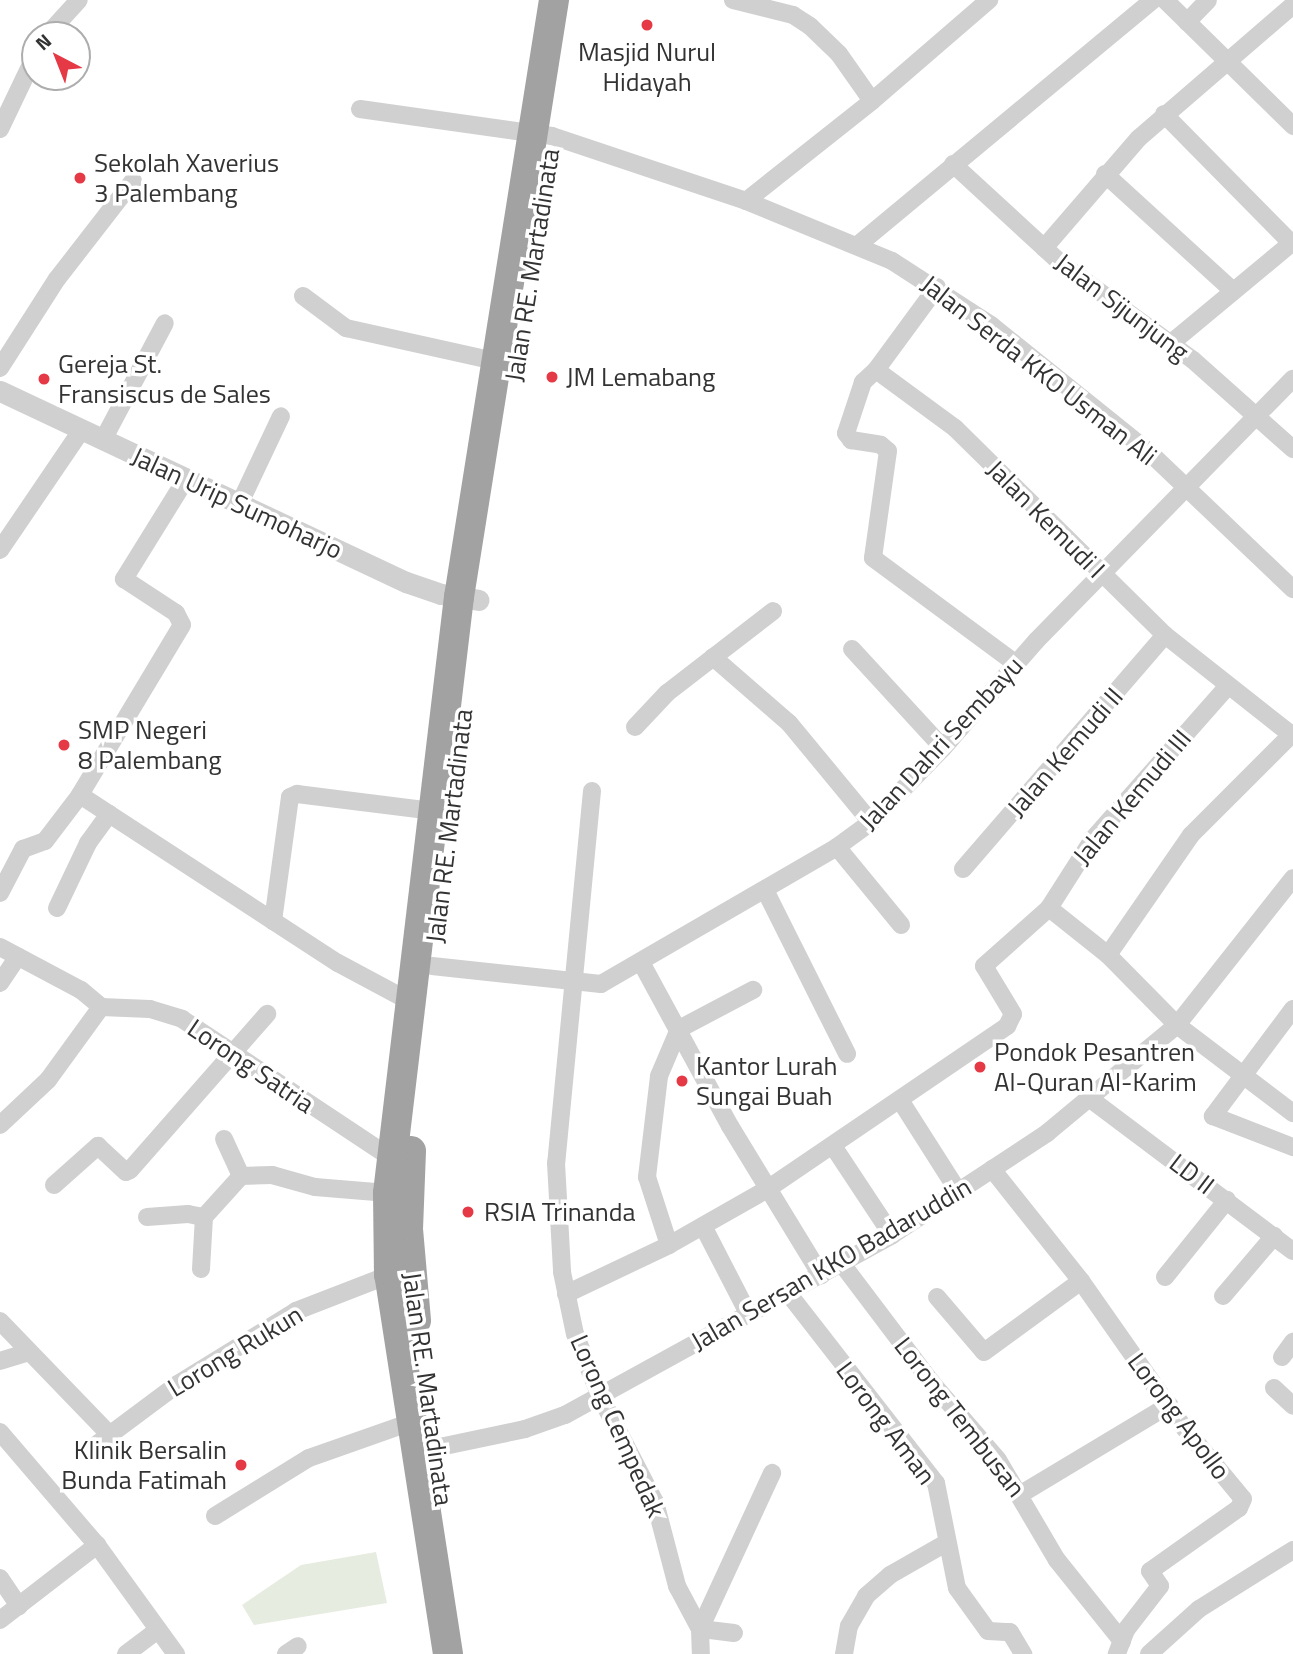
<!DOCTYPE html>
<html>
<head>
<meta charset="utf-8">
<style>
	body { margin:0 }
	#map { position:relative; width:1293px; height:1654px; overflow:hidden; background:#fff; font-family:"Titillium Web",sans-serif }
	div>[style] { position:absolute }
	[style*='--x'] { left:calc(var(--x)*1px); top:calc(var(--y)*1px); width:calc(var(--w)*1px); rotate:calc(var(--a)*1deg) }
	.green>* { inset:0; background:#e6ecdf }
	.minor>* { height:18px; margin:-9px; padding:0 9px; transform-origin:9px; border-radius:9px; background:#d0d0d0 }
	.tertiary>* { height:21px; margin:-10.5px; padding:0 10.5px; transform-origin:10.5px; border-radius:10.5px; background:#d0d0d0 }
	.trunk>* { height:30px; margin:-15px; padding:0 15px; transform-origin:15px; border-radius:15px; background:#a2a2a2 }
	.dots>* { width:19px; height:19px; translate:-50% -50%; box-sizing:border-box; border:4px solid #fff; border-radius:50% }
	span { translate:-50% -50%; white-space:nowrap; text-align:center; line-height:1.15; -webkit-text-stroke:7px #fff; paint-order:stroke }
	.poi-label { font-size:26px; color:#333 }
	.left { translate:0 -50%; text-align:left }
	.right { translate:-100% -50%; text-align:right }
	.street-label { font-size:26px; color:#333 }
	.north { position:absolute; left:21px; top:21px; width:70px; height:70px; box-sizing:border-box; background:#fff; border:2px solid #adadad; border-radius:50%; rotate:318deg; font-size:19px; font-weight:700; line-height:28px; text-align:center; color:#333 }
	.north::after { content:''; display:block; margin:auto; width:24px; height:32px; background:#e63946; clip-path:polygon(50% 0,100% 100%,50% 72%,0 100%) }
</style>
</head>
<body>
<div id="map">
	<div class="green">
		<i style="clip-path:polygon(376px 1552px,387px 1603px,254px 1625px,242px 1605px,301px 1565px)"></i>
	</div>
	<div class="minor">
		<i style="--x:733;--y:0;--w:62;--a:14"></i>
		<i style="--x:793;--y:15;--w:20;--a:33"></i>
		<i style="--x:810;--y:26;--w:40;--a:44"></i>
		<i style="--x:839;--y:54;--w:57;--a:54.9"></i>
		<i style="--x:1165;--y:0;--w:180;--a:44.5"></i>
		<i style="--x:1187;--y:22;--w:30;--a:-46"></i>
		<i style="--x:47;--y:35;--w:47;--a:-47.6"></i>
		<i style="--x:360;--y:109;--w:194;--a:8"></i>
		<i style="--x:552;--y:136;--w:205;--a:18.5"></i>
		<i style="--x:746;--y:201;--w:158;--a:22.3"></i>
		<i style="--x:892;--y:261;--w:118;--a:32.9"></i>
		<i style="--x:991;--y:325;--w:203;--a:38.8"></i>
		<i style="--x:1149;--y:452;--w:199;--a:43.6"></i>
		<i style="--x:1164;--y:114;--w:181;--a:45.4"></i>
		<i style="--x:0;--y:129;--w:81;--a:-64.4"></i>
		<i style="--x:953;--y:164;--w:149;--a:42.6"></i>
		<i style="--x:1063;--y:265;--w:161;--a:36.2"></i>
		<i style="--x:1193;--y:360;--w:134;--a:41.7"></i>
		<i style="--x:1105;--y:174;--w:173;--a:42.4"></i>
		<i style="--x:746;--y:201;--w:161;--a:-38.4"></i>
		<i style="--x:872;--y:101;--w:155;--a:-40.8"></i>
		<i style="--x:859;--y:244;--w:382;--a:-39.7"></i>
		<i style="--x:1044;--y:248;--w:145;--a:-49.2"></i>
		<i style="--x:1139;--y:138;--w:203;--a:-40.8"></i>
		<i style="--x:937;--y:287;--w:103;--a:126.3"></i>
		<i style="--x:876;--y:370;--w:98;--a:36.3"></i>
		<i style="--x:955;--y:428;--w:295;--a:44.6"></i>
		<i style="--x:1165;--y:635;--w:163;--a:38.3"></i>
		<i style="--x:303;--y:296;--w:54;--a:36.7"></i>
		<i style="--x:346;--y:328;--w:157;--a:12.5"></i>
		<i style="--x:1170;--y:344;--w:160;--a:-39.7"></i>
		<i style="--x:0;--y:368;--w:106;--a:-57.4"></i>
		<i style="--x:57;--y:279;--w:124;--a:-52.2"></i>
		<i style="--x:876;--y:370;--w:18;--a:137"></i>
		<i style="--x:863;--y:382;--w:54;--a:108.4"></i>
		<i style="--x:846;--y:433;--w:9;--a:54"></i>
		<i style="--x:851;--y:440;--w:30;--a:9"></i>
		<i style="--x:881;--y:445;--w:9;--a:41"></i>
		<i style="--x:888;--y:451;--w:108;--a:98"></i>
		<i style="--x:873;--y:558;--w:178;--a:36.5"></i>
		<i style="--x:103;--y:440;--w:132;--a:-62.1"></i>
		<i style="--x:186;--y:479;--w:118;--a:121.8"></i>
		<i style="--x:124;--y:579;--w:62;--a:33.2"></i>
		<i style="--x:176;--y:613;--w:13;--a:63"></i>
		<i style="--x:182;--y:625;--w:198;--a:121"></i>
		<i style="--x:80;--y:795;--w:308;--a:33.1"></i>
		<i style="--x:338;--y:963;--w:81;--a:28.2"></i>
		<i style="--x:239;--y:505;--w:98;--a:-64.7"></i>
		<i style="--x:0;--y:550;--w:144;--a:-55.8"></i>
		<i style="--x:852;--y:649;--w:134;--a:47.4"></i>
		<i style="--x:713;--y:657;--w:101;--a:41"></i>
		<i style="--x:789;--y:723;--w:129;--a:50.4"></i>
		<i style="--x:1227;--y:687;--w:203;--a:131.4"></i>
		<i style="--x:1093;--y:839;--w:82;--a:122.5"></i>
		<i style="--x:1049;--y:908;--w:75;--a:38.5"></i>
		<i style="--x:1108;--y:955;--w:98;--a:45.4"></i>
		<i style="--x:1177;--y:1025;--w:146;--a:37.2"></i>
		<i style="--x:635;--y:727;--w:47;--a:-46.7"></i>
		<i style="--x:667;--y:693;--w:134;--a:-37.7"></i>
		<i style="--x:592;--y:791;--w:374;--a:95.5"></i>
		<i style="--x:556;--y:1163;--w:109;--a:86.8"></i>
		<i style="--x:562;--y:1272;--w:63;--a:78.2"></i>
		<i style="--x:575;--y:1334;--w:67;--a:68"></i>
		<i style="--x:600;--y:1396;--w:119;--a:62.6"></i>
		<i style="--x:655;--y:1502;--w:87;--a:75.3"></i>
		<i style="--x:677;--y:1586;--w:49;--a:61.9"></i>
		<i style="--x:700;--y:1629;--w:25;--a:88"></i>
		<i style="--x:837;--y:847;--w:101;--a:50.6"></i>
		<i style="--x:963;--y:869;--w:309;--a:-49.2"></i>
		<i style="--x:766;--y:892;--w:181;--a:63.4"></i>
		<i style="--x:0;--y:893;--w:50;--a:-62.4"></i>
		<i style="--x:23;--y:849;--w:23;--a:-20"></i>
		<i style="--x:45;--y:841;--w:58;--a:-52.7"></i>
		<i style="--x:57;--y:908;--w:72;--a:-64.5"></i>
		<i style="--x:88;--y:843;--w:36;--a:-54"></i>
		<i style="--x:273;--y:921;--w:125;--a:-82.2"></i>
		<i style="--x:290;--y:797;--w:8;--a:-23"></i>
		<i style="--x:297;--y:794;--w:138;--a:7.1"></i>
		<i style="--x:0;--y:947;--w:92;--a:28"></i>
		<i style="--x:81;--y:990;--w:26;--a:40"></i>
		<i style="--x:1108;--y:955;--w:146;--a:-55.3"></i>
		<i style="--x:1191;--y:835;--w:141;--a:-45"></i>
		<i style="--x:642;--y:964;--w:184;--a:61.5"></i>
		<i style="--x:730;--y:1126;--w:175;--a:58.6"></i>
		<i style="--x:432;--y:966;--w:170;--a:6.1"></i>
		<i style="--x:601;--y:984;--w:273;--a:-30.1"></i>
		<i style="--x:837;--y:847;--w:42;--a:-36.3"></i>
		<i style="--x:871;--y:822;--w:103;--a:-45.8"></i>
		<i style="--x:943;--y:748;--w:142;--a:-49"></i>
		<i style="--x:1036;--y:641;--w:367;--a:-45.6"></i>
		<i style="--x:0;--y:983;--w:32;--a:-56"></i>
		<i style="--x:101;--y:1007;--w:49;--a:2.3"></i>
		<i style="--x:150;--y:1009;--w:34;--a:17"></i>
		<i style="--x:182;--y:1019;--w:250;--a:33.6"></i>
		<i style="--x:1293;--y:1009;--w:134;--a:126.8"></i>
		<i style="--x:1213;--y:1116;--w:86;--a:21.2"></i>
		<i style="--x:1089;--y:1098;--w:255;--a:36.9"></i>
		<i style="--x:900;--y:1100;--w:108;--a:57.5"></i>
		<i style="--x:0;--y:1125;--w:66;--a:-43.2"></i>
		<i style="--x:48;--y:1080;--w:90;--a:-54"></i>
		<i style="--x:224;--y:1139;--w:41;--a:65.3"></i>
		<i style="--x:833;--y:1146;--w:107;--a:56.5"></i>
		<i style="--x:992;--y:1169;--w:143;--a:51.5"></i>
		<i style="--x:1081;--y:1281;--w:174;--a:55"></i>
		<i style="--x:1181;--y:1424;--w:97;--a:50.4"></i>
		<i style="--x:1243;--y:1499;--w:10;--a:114"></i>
		<i style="--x:1239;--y:1508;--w:109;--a:144.7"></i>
		<i style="--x:1150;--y:1571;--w:18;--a:56"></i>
		<i style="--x:1160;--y:1586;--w:56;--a:127.7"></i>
		<i style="--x:1126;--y:1630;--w:26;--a:111"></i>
		<i style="--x:54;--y:1185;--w:59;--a:-41.6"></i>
		<i style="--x:98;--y:1146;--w:38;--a:43"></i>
		<i style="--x:126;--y:1172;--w:4;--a:-27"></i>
		<i style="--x:130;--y:1170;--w:208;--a:-48.7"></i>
		<i style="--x:147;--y:1217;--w:41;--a:-4.2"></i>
		<i style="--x:188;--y:1214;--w:16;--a:11"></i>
		<i style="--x:703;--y:1226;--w:100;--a:62.7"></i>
		<i style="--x:669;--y:1245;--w:71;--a:-107.9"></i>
		<i style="--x:647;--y:1177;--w:102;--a:-83.2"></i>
		<i style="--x:659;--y:1076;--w:51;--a:-66.9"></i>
		<i style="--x:679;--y:1029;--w:84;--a:-27.8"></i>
		<i style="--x:842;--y:1264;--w:149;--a:52.9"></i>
		<i style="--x:932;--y:1383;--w:101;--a:49.4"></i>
		<i style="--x:998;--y:1460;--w:116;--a:59.5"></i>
		<i style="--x:1057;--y:1560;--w:104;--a:51.3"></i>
		<i style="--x:201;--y:1269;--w:52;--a:-86.7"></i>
		<i style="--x:204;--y:1217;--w:55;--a:-47.9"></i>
		<i style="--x:241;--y:1176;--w:31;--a:-2"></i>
		<i style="--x:272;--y:1175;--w:45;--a:15.6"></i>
		<i style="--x:315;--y:1187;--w:73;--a:4.7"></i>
		<i style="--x:1165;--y:1277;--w:99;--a:-51.2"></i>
		<i style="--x:788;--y:1293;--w:241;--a:52.1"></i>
		<i style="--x:936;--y:1483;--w:107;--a:78.7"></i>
		<i style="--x:957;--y:1588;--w:53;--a:54.2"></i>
		<i style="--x:988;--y:1631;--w:22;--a:3"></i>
		<i style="--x:1010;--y:1632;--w:26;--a:59"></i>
		<i style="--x:566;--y:1294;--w:114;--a:-25.4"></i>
		<i style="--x:669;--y:1245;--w:112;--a:-29.6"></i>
		<i style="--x:766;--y:1190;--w:292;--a:-34.2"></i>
		<i style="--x:1007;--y:1026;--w:13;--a:-63"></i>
		<i style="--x:1013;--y:1014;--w:56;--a:-121.1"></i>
		<i style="--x:984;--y:966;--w:87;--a:-41.7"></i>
		<i style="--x:1223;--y:1296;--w:79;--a:-49.6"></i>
		<i style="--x:937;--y:1297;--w:72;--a:49.5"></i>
		<i style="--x:984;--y:1352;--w:120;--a:-36.2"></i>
		<i style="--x:0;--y:1321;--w:157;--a:46"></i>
		<i style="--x:1282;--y:1357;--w:19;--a:-54"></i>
		<i style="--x:0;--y:1361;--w:30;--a:-17"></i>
		<i style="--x:1274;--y:1388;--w:26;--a:43"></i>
		<i style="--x:0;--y:1432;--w:149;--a:49.4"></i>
		<i style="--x:97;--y:1545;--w:135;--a:54.1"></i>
		<i style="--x:92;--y:1448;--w:107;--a:-36.7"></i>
		<i style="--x:178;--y:1384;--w:139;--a:-31.7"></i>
		<i style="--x:296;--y:1311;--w:100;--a:-21.2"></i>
		<i style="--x:416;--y:1452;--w:111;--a:-11.9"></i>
		<i style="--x:525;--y:1429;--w:42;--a:-19.3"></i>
		<i style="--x:565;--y:1415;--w:373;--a:-28.8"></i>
		<i style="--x:892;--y:1235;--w:186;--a:-33.3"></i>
		<i style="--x:1047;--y:1133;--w:169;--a:-39.7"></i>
		<i style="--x:1177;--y:1025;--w:187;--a:-51.7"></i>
		<i style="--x:1021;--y:1494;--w:173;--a:-31"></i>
		<i style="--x:215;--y:1516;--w:110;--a:-31.7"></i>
		<i style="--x:309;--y:1458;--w:108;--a:-19.4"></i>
		<i style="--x:0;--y:1578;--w:34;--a:56"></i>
		<i style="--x:0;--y:1620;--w:123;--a:-37.7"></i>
		<i style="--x:734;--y:1633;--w:34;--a:-173"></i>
		<i style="--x:700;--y:1629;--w:172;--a:-65.2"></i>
		<i style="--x:126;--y:1654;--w:40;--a:-37"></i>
		<i style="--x:286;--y:1654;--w:14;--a:-34"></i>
		<i style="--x:844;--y:1654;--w:28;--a:-80"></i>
		<i style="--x:849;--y:1626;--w:34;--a:-60"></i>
		<i style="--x:866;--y:1596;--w:32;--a:-41"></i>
		<i style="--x:890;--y:1575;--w:64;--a:-29.7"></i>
		<i style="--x:1149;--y:1654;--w:67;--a:-42"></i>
		<i style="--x:1199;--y:1609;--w:111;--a:-32.1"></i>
	</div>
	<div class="tertiary">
		<i style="--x:0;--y:391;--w:449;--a:25.2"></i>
		<i style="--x:406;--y:582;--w:37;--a:19"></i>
		<i style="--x:441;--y:594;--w:38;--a:9"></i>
	</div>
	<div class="trunk">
		<i style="--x:411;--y:1151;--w:78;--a:92.2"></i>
		<i style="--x:408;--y:1229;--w:92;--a:85"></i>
		<i style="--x:448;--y:1654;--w:384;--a:-98.8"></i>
		<i style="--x:389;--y:1275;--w:82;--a:-90.7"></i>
		<i style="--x:388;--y:1193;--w:600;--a:-83.21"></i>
		<i style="--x:459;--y:597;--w:605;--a:-80.96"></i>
	</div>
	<div class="dots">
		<i style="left:647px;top:25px;background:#e63946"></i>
		<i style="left:80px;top:178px;background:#e63946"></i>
		<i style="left:552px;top:377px;background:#e63946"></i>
		<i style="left:44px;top:379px;background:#e63946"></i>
		<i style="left:64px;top:745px;background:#e63946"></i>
		<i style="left:980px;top:1067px;background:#e63946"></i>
		<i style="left:682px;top:1081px;background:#e63946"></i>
		<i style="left:468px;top:1212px;background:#e63946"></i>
		<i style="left:241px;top:1465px;background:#e63946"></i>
	</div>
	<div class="poi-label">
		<span style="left:647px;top:67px">Masjid Nurul<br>Hidayah</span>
		<span class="left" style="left:94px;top:178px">Sekolah Xaverius<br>3 Palembang</span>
		<span class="left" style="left:58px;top:379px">Gereja St.<br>Fransiscus de Sales</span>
		<span class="left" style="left:566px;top:377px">JM Lemabang</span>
		<span class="left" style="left:78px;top:745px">SMP Negeri<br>8 Palembang</span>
		<span class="left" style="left:994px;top:1067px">Pondok Pesantren<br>Al-Quran Al-Karim</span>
		<span class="left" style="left:696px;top:1081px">Kantor Lurah<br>Sungai Buah</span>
		<span class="left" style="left:484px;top:1212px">RSIA Trinanda</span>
		<span class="right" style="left:227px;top:1465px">Klinik Bersalin<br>Bunda Fatimah</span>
	</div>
	<div class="street-label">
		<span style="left:532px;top:265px;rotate:-81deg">Jalan RE. Martadinata</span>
		<span style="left:1122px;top:307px;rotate:37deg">Jalan Sijunjung</span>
		<span style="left:1039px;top:370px;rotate:38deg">Jalan Serda KKO Usman Ali</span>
		<span style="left:237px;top:503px;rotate:25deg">Jalan Urip Sumoharjo</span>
		<span style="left:1046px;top:519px;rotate:45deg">Jalan Kemudi I</span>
		<span style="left:941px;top:743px;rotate:-47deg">Jalan Dahri Sembayu</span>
		<span style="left:1065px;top:752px;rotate:-49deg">Jalan Kemudi II</span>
		<span style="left:1132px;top:797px;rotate:-50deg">Jalan Kemudi III</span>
		<span style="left:449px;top:826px;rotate:-83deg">Jalan RE. Martadinata</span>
		<span style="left:251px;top:1066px;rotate:34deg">Lorong Satria</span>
		<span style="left:1192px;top:1174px;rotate:37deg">LD II</span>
		<span style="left:831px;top:1264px;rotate:-30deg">Jalan Sersan KKO Badaruddin</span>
		<span style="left:235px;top:1351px;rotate:-31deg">Lorong Rukun</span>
		<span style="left:428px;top:1389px;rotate:82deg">Jalan RE. Martadinata</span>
		<span style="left:1179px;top:1416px;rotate:53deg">Lorong Apollo</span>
		<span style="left:960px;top:1417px;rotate:52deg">Lorong Tembusan</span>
		<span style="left:886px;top:1423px;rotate:53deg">Lorong Aman</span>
		<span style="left:618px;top:1426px;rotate:66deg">Lorong Cempedak</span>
	</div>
	<div class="north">N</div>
</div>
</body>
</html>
